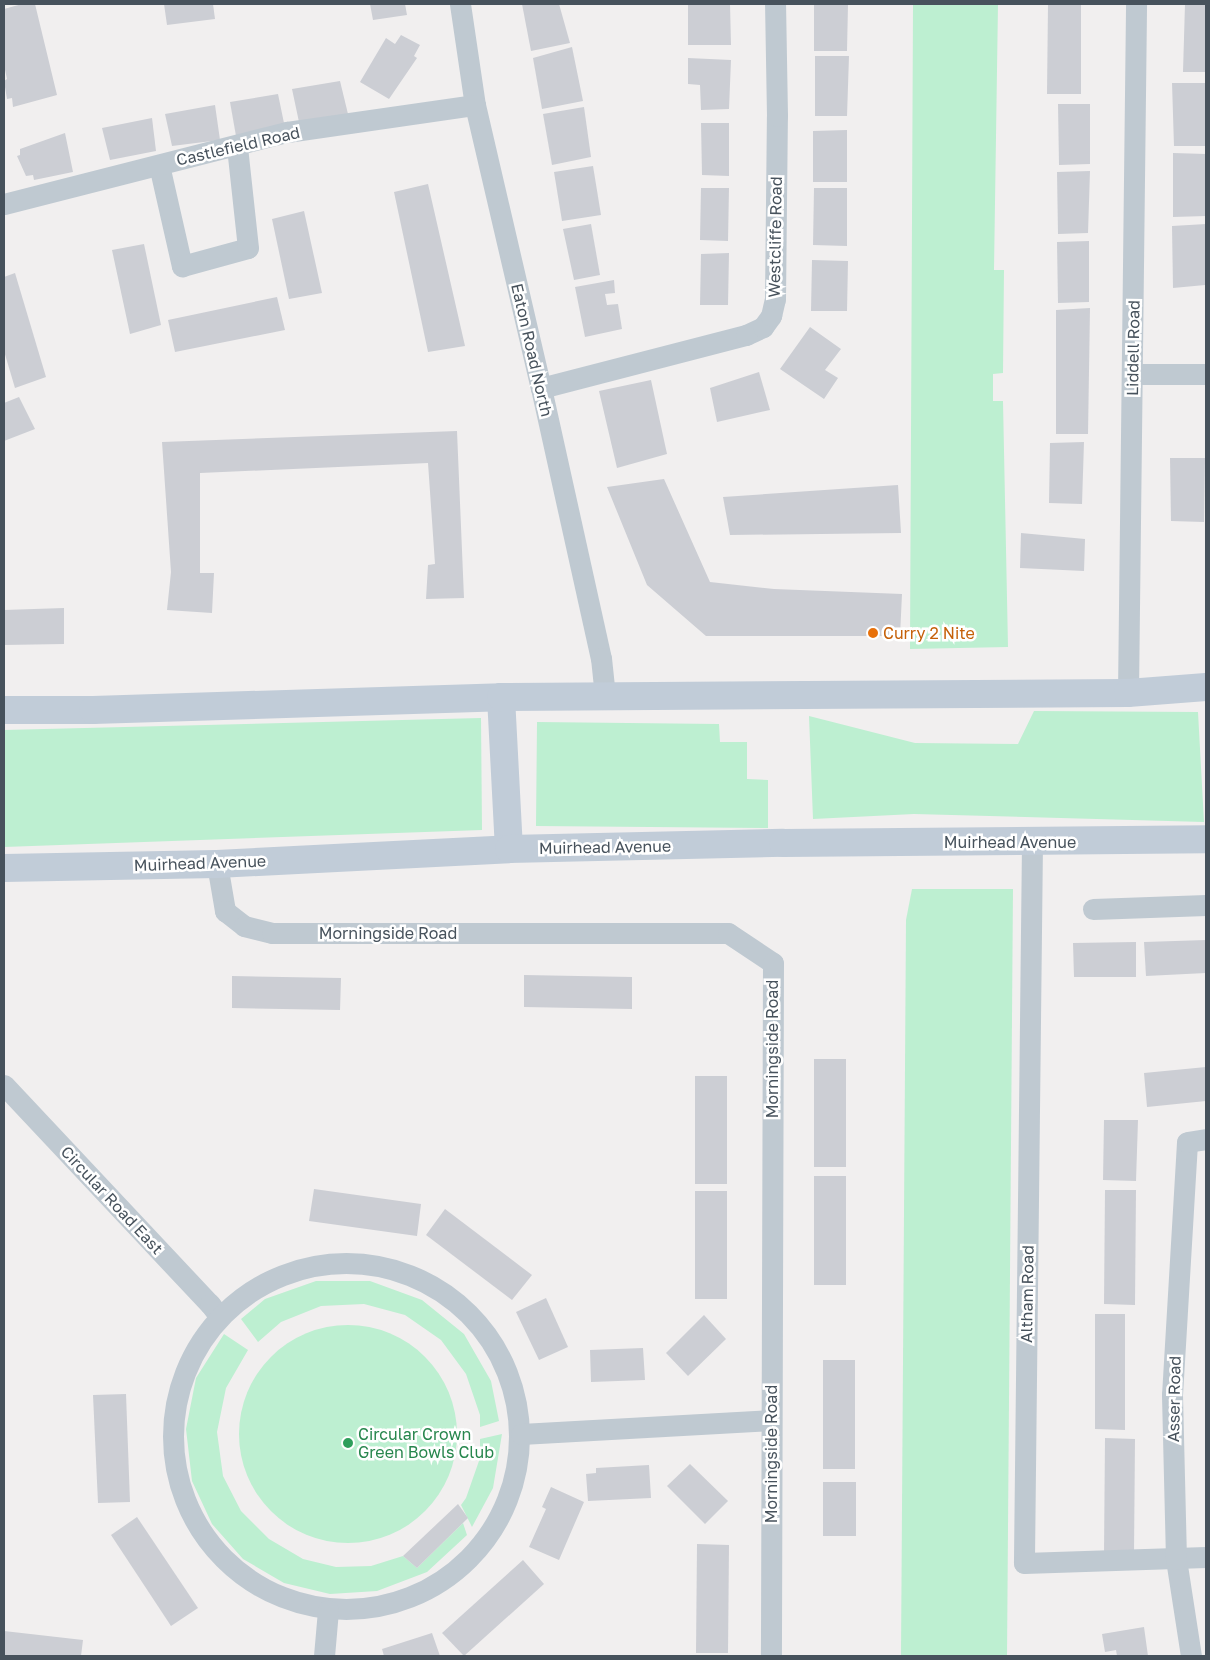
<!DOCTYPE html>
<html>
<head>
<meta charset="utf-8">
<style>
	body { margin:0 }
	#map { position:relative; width:1210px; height:1660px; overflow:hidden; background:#f1efef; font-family:"Golos Text",sans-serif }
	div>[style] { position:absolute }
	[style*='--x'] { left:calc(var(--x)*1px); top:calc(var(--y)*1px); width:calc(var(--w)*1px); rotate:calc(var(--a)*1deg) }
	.green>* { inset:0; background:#bdefd1 }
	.round { border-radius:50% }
	.building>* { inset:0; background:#ccced4 }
	.street>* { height:21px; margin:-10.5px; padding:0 10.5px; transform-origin:10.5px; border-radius:10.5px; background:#bfc9d1 }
	.street>.ring { margin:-10.5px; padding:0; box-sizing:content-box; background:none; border:21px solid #bfc9d1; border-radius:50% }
	.secondary>* { height:28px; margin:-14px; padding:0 14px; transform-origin:14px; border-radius:14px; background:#c1ccd8 }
	.dots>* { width:14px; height:14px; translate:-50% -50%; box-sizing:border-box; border:2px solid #fff; border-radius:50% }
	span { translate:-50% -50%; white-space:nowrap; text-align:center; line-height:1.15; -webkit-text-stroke:5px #fff; paint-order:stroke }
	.street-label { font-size:16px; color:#47525c }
	.food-label { font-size:16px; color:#c56008 }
	.left { translate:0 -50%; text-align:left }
	.leisure-label { font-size:16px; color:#27864d }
	.frame { position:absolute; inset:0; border:5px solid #47525c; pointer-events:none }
</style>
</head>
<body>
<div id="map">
	<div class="green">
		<i style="clip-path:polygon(913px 4px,998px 4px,994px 270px,1004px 270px,1003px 373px,993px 374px,993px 401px,1003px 401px,1008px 647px,910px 649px)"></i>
		<i style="clip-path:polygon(1034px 711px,1198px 712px,1204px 822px,914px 814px,813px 819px,809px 716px,915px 743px,1018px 744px)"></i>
		<i style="clip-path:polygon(481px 718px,482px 830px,4px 847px,4px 730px)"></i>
		<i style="clip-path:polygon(537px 722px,719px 724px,720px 742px,747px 742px,747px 779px,768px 780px,768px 828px,536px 826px)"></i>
		<i style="clip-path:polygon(912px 889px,1013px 889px,1007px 1656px,901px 1656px,906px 920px)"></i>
		<i style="clip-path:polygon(316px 1281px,370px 1281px,422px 1300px,464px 1334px,491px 1381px,499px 1421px,480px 1427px,480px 1415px,466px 1374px,441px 1340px,405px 1315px,364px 1304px,321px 1306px,281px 1322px,258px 1342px,241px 1319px,265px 1299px)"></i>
		<i class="round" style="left:239px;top:1325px;width:218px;height:218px"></i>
		<i style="clip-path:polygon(224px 1334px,248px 1350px,226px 1388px,217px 1432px,223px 1476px,241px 1511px,269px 1539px,303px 1559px,336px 1567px,371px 1566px,403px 1556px,417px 1568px,463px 1523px,467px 1535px,427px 1572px,377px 1591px,330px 1594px,284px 1583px,243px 1559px,212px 1524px,192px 1481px,186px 1429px,196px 1378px)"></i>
		<i style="clip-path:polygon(502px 1434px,493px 1488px,472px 1527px,461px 1505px,466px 1498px,480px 1458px,480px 1439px)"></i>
	</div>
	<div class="building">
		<i style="clip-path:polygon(22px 4px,35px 4px,57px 95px,13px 107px,12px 98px,7px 99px,4px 81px,7px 79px,4px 65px,4px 9px)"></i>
		<i style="clip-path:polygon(164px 4px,213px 4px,215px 19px,167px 25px)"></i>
		<i style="clip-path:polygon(370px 4px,405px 4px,407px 15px,373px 20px)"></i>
		<i style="clip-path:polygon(522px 4px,559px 4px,570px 43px,531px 51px)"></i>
		<i style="clip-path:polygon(688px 4px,730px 4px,731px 45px,688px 45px)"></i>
		<i style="clip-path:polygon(814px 4px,848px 4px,847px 51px,814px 51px)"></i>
		<i style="clip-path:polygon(1048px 4px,1081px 4px,1081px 94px,1047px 94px)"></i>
		<i style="clip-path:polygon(1185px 4px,1206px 4px,1206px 72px,1183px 72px)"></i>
		<i style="clip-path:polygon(401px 35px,420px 45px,414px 56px,417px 58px,389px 99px,360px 82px,386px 38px,395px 44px)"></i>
		<i style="clip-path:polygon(572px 47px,583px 101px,542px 109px,533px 58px)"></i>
		<i style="clip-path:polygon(815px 56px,849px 56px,847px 116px,815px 116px)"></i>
		<i style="clip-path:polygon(688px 58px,731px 60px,729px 109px,701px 110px,700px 85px,688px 84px)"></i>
		<i style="clip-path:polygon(340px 81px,348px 114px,299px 122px,292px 89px)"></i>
		<i style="clip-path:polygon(1172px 83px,1206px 83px,1206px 146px,1174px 146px)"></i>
		<i style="clip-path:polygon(278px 94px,285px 128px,236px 136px,230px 102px)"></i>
		<i style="clip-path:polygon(1058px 104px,1090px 104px,1090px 164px,1059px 165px)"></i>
		<i style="clip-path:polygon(215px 105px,220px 140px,172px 146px,165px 114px)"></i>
		<i style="clip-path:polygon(584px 107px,591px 157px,552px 165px,543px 114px)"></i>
		<i style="clip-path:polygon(152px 118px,156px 151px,110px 160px,102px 128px)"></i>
		<i style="clip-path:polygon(701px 123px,729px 123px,729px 176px,702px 175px)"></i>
		<i style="clip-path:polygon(847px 130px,847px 182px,813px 182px,813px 131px)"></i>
		<i style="clip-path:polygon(65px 133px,73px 172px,34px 180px,33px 175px,26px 176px,17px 156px,20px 155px,20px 149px)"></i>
		<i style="clip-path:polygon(1173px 153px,1206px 154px,1206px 216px,1173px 217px)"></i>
		<i style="clip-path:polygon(593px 166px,601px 215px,562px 221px,554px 172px)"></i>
		<i style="clip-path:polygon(1090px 171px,1088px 233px,1058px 234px,1057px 172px)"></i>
		<i style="clip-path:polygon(428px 184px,465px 346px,428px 352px,394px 192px)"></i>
		<i style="clip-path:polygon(701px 188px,729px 188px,728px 241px,700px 240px)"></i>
		<i style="clip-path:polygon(814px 188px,847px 188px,847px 246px,813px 245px)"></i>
		<i style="clip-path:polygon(304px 211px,322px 293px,289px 299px,272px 219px)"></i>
		<i style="clip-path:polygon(591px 224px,600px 275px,574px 280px,563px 229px)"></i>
		<i style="clip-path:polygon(1206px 224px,1205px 285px,1173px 288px,1172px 226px)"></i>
		<i style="clip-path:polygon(1089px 241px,1089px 302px,1058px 303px,1057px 242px)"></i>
		<i style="clip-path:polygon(144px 244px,161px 325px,130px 334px,112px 250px)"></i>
		<i style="clip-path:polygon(729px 253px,728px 305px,700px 305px,701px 254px)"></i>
		<i style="clip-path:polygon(812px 260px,848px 261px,847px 311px,811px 311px)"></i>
		<i style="clip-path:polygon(15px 273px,46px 377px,15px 388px,4px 351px,4px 277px)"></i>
		<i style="clip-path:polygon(614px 280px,615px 293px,605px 294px,607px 305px,618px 304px,622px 329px,585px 337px,575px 287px)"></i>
		<i style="clip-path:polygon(277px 297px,285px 330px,175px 352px,168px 320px)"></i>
		<i style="clip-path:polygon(1090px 308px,1088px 434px,1056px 434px,1056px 310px)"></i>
		<i style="clip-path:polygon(810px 327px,841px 349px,825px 370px,838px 378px,824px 399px,780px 369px)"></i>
		<i style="clip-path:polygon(759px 372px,770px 410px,717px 422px,710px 388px)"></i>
		<i style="clip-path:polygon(651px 380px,667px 454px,617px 468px,599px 391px)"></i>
		<i style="clip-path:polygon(19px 397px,35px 429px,4px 441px,4px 403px)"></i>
		<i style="clip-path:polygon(457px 431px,464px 598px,426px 599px,428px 565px,435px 564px,428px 463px,200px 473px,200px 573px,214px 573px,212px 613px,167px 610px,171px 572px,162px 442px)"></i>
		<i style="clip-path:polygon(1084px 442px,1082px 504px,1049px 503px,1050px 443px)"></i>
		<i style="clip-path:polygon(1170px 458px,1205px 458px,1204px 522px,1171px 521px)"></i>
		<i style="clip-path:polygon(664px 479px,710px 582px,774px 589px,902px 594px,900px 636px,706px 636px,647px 585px,607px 487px)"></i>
		<i style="clip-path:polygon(898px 485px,901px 533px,730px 535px,723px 497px)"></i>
		<i style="clip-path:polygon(1021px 533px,1085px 539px,1084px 571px,1020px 568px)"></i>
		<i style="clip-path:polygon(64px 608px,64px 644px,4px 645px,4px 610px)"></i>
		<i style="clip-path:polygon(1206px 940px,1206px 973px,1146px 976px,1144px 942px)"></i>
		<i style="clip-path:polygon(1136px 942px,1136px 977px,1074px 977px,1073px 943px)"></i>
		<i style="clip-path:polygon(524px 975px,632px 977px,632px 1009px,524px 1007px)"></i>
		<i style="clip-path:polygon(232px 976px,341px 978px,340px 1010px,232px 1008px)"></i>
		<i style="clip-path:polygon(814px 1059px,846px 1059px,846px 1167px,814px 1167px)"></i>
		<i style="clip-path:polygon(1206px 1067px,1206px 1101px,1147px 1107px,1144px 1073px)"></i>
		<i style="clip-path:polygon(695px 1076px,727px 1076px,727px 1184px,695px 1184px)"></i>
		<i style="clip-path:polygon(1104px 1120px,1138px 1120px,1136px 1181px,1103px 1180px)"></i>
		<i style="clip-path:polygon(814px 1176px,846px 1176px,846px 1285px,814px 1285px)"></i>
		<i style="clip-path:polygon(314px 1189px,421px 1204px,417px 1236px,309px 1221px)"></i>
		<i style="clip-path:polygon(1105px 1190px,1136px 1190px,1135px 1305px,1104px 1304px)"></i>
		<i style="clip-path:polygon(695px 1191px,727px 1191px,727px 1299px,695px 1299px)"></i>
		<i style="clip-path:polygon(445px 1209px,532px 1275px,512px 1300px,426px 1235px)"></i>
		<i style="clip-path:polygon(546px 1298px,568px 1347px,539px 1360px,516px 1312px)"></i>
		<i style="clip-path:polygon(1095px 1314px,1125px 1314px,1125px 1430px,1095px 1429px)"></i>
		<i style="clip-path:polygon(704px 1315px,726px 1339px,688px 1376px,666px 1353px)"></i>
		<i style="clip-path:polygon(643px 1348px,645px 1380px,591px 1382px,590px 1350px)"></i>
		<i style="clip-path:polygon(823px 1360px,855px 1360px,855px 1469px,823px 1469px)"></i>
		<i style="clip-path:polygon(126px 1394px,130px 1502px,98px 1503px,93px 1395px)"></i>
		<i style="clip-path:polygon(1105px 1438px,1135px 1439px,1134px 1554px,1104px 1554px)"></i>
		<i style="clip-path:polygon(690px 1464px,728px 1501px,705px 1524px,667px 1486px)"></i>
		<i style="clip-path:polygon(649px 1465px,651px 1498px,588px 1501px,586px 1474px,596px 1473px,596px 1468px)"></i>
		<i style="clip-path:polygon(823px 1482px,856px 1482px,856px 1536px,823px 1536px)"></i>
		<i style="clip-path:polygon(551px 1487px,584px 1502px,559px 1560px,529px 1547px,546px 1509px,542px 1507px)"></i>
		<i style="clip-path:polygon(458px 1504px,468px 1518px,417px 1568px,403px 1556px)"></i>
		<i style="clip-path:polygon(137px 1517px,198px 1608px,171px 1626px,111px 1535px)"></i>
		<i style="clip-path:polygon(697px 1544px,729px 1545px,728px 1653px,696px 1653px)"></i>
		<i style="clip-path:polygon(523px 1560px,544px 1584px,464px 1656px,442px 1633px)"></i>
		<i style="clip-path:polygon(1144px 1627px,1148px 1656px,1117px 1656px,1116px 1650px,1105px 1652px,1102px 1634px)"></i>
		<i style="clip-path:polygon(4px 1631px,83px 1640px,81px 1656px,4px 1656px)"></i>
		<i style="clip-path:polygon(432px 1633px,440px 1656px,384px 1656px,382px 1649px)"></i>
	</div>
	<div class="street">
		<i style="--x:460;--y:4;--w:102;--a:81.6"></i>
		<i style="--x:475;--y:105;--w:291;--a:76.9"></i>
		<i style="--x:541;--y:388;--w:277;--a:77.5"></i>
		<i style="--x:601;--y:658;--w:39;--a:84"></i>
		<i style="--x:159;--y:165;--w:104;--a:77.2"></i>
		<i style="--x:182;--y:266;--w:68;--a:-15.3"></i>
		<i style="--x:248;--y:248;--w:103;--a:-96.2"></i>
		<i style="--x:4;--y:204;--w:292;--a:-14.3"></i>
		<i style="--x:287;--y:132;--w:190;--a:-8.2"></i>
		<i style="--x:1133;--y:374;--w:73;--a:0"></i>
		<i style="--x:541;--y:388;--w:212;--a:-14.5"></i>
		<i style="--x:746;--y:335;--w:19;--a:-25"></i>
		<i style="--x:763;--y:327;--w:14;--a:-54"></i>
		<i style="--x:771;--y:316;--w:17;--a:-77"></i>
		<i style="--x:775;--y:299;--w:183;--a:-89.4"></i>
		<i style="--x:777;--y:116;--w:112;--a:-91"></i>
		<i style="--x:1128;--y:693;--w:689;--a:-89.33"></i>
		<i style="--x:1032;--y:842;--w:721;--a:90.64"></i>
		<i style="--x:1024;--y:1563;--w:182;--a:-1.9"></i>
		<i style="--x:217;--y:864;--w:48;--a:80.3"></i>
		<i style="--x:225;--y:911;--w:24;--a:38"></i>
		<i style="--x:244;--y:926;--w:29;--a:14"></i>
		<i style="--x:272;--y:933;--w:456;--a:0"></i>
		<i style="--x:728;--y:933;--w:54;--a:33.7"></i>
		<i style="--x:773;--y:963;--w:693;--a:90.17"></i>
		<i style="--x:1093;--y:909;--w:113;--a:-2"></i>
		<i style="--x:4;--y:1085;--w:301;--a:46.8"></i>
		<i style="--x:210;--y:1304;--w:15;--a:53"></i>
		<i class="ring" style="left:173px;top:1263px;width:325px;height:325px"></i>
		<i style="--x:521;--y:1434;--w:250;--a:-3.2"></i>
		<i style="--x:324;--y:1656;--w:46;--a:-85"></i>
		<i style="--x:1191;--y:1656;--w:98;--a:-98.8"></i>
		<i style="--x:1176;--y:1559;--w:164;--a:-91.4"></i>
		<i style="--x:1172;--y:1395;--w:253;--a:-86.6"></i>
		<i style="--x:1187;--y:1142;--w:19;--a:-9"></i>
	</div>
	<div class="secondary">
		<i style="--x:501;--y:697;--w:152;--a:87"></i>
		<i style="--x:4;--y:710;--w:89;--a:0"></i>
		<i style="--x:93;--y:710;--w:408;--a:-1.8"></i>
		<i style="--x:501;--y:697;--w:627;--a:-0.37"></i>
		<i style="--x:1128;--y:693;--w:78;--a:-4.4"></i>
		<i style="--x:4;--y:868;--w:213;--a:-1.1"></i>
		<i style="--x:217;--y:864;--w:292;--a:-2.9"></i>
		<i style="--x:509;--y:849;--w:274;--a:-1.3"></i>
		<i style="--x:783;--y:843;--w:423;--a:-0.5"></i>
	</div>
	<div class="dots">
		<i style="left:873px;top:633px;background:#e8710a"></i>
		<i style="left:348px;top:1443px;background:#2e9e5b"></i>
	</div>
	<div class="street-label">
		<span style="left:238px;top:146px;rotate:-13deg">Castlefield Road</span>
		<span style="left:775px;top:237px;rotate:-89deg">Westcliffe Road</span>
		<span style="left:1133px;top:348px;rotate:-89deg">Liddell Road</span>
		<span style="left:532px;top:350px;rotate:77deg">Eaton Road North</span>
		<span style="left:1010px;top:842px">Muirhead Avenue</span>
		<span style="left:605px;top:847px;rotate:-1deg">Muirhead Avenue</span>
		<span style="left:200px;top:863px;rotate:-2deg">Muirhead Avenue</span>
		<span style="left:388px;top:933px">Morningside Road</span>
		<span style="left:772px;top:1049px;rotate:-90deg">Morningside Road</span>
		<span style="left:112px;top:1200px;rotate:47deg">Circular Road East</span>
		<span style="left:1027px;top:1294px;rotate:-89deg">Altham Road</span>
		<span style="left:1174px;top:1399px;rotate:-89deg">Asser Road</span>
		<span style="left:771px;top:1454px;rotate:-90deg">Morningside Road</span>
	</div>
	<div class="food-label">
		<span class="left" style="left:883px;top:633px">Curry 2 Nite</span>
	</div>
	<div class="leisure-label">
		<span class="left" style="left:358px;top:1443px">Circular Crown<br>Green Bowls Club</span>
	</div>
	<div class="frame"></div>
</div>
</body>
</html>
